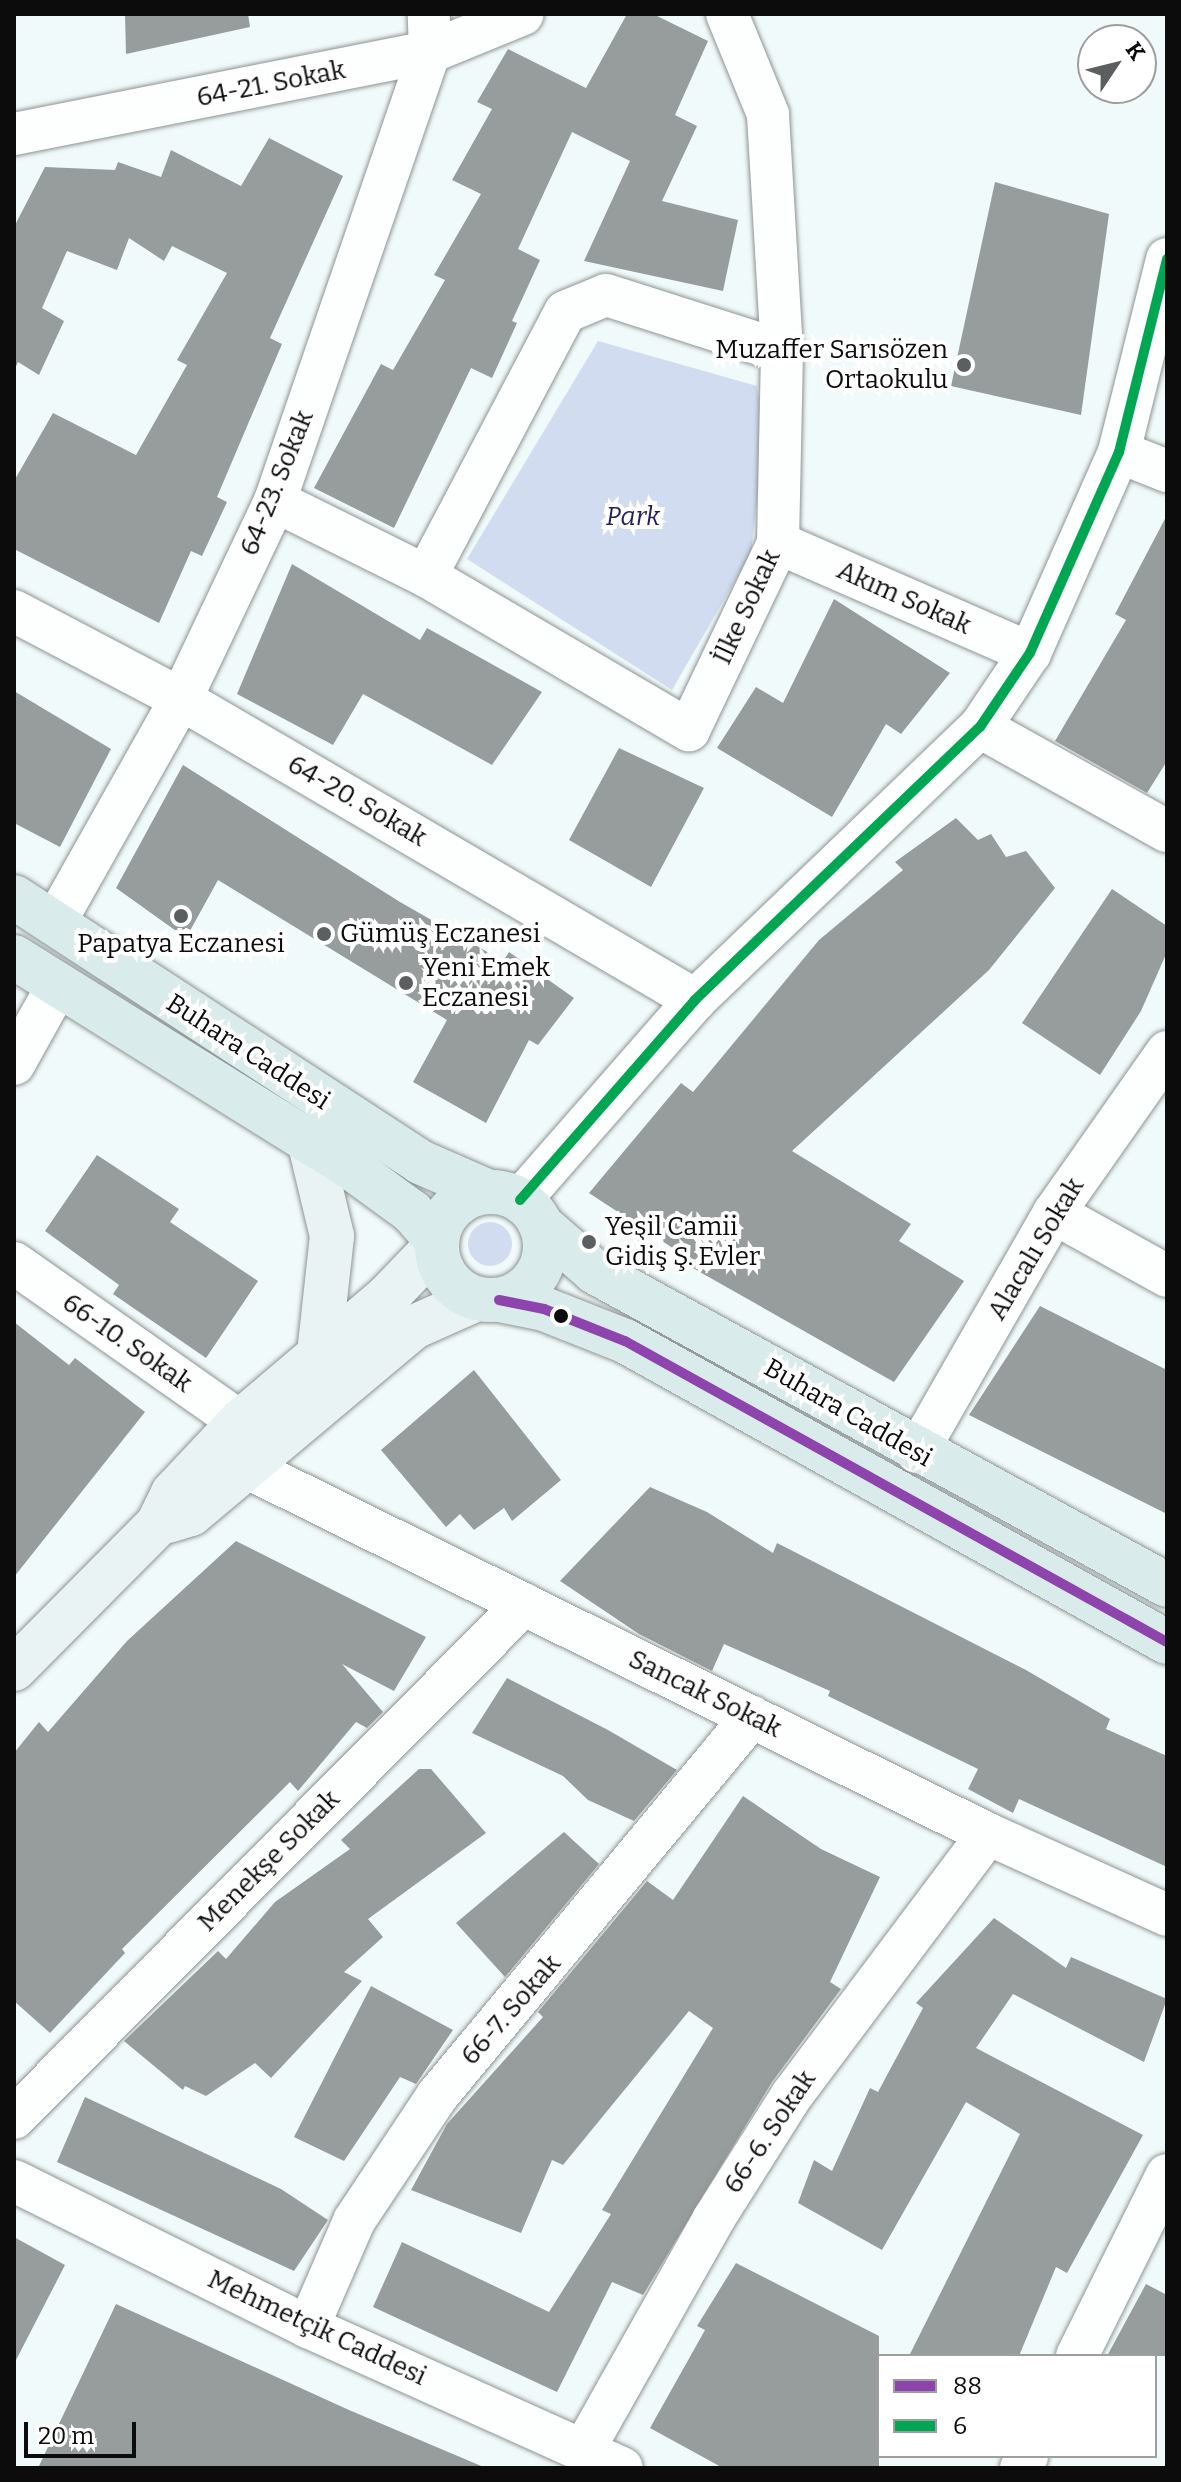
<!DOCTYPE html>
<html>
<head>
<meta charset="utf-8">
<style>
	body { margin:0 }
	#map { position:relative; width:1181px; height:2482px; overflow:hidden; background:#f0fafa; font-family:Bitter,serif }
	div>[style] { position:absolute }
	[style*='--x'] { left:calc(var(--x)*1px); top:calc(var(--y)*1px); width:calc(var(--w)*1px); rotate:calc(var(--a)*1deg) }
	.green>* { inset:0; background:#d1dcf0 }
	.round { border-radius:50% }
	.building>* { inset:0; background:#969d9c }
	.roads { filter:drop-shadow(0 0 2px #8f9393) drop-shadow(0 0 2px #8f9393) }
	.street>* { height:42px; margin:-21px; padding:0 21px; transform-origin:21px; border-radius:21px; background:#fdfefe }
	.secondary>* { height:44px; margin:-22px; padding:0 22px; transform-origin:22px; border-radius:22px; background:#e9f3f4 }
	.primary>* { height:44px; margin:-22px; padding:0 22px; transform-origin:22px; border-radius:22px; background:#d9ebeb }
	.primary>.ring { margin:-22px; padding:0; box-sizing:content-box; background:none; border:44px solid #d9ebeb; border-radius:50% }
	.bus-1>* { height:10px; margin:-5px; padding:0 5px; transform-origin:5px; border-radius:5px; background:#8e44ad }
	.bus-2>* { height:10px; margin:-5px; padding:0 5px; transform-origin:5px; border-radius:5px; background:#00a651 }
	.dots>* { width:22px; height:22px; translate:-50% -50%; box-sizing:border-box; border:4px solid #fff; border-radius:50% }
	span { translate:-50% -50%; white-space:nowrap; text-align:center; line-height:1.15; -webkit-text-stroke:8px #fff; paint-order:stroke }
	.street-label { font-size:26px; color:#0c0c0c }
	.poi-label { font-size:26px; color:#0c0c0c }
	.right { translate:-100% -50%; text-align:right }
	.left { translate:0 -50%; text-align:left }
	.park-label { font-size:26px; color:#221f62; font-style:italic }
	.frame { position:absolute; inset:0; border:16px solid #0c0c0c; pointer-events:none }
	.legend { position:absolute; left:877px; top:2354px; width:280px; height:104px; box-sizing:border-box; background:#fff; border:2px solid #9e9e9e; margin:0; padding:10px 14px; list-style:none; font-size:24px; color:#0c0c0c }
	.legend li { display:flex; align-items:center; gap:16px; height:40px }
	.legend b { width:40px; border:2px solid #9e9e9e }
	.north { position:absolute; left:1077px; top:24px; width:80px; height:80px; box-sizing:border-box; background:#fff; border:2px solid #9e9e9e; border-radius:50%; rotate:55deg; font-size:22px; font-weight:700; line-height:32px; text-align:center; color:#0c0c0c }
	.north::after { content:''; display:block; margin:auto; width:28px; height:36px; background:#5c5f5f; clip-path:polygon(50% 0,100% 100%,50% 72%,0 100%) }
	.scale { position:absolute; left:24px; top:2422px; width:112px; height:36px; box-sizing:border-box; border:4px solid #0c0c0c; border-top:0; padding-left:10px; font-size:24px; line-height:28px; white-space:nowrap; color:#0c0c0c; -webkit-text-stroke:6px #fff; paint-order:stroke }
</style>
</head>
<body>
<div id="map">
	<div class="green">
		<i style="clip-path:polygon(598px 341px,757px 386px,764px 437px,751px 553px,672px 690px,467px 559px)"></i>
		<i class="round" style="left:468px;top:1222px;width:44px;height:44px"></i>
	</div>
	<div class="building">
		<i style="clip-path:polygon(125px 14px,248px 14px,250px 27px,126px 54px)"></i>
		<i style="clip-path:polygon(627px 14px,653px 14px,708px 41px,675px 115px,697px 126px,662px 201px,738px 220px,723px 291px,584px 261px,630px 161px,572px 132px,518px 249px,540px 260px,512px 321px,517px 323px,492px 378px,471px 368px,394px 528px,314px 488px,381px 364px,393px 370px,445px 280px,434px 275px,481px 194px,452px 180px,492px 109px,477px 102px,508px 49px,586px 88px)"></i>
		<i style="clip-path:polygon(269px 138px,343px 176px,270px 338px,282px 344px,217px 497px,227px 502px,202px 556px,191px 551px,159px 623px,14px 549px,14px 481px,53px 413px,136px 455px,187px 365px,177px 360px,227px 273px,172px 246px,164px 261px,129px 238px,117px 270px,67px 251px,42px 308px,64px 321px,39px 375px,18px 362px,14px 371px,14px 227px,45px 167px,115px 170px,118px 162px,161px 177px,171px 150px,241px 186px)"></i>
		<i style="clip-path:polygon(995px 182px,1109px 214px,1081px 415px,951px 386px)"></i>
		<i style="clip-path:polygon(1167px 515px,1167px 761px,1147px 793px,1055px 741px,1126px 620px,1115px 614px)"></i>
		<i style="clip-path:polygon(292px 564px,420px 640px,427px 628px,542px 692px,492px 765px,363px 694px,333px 745px,237px 694px)"></i>
		<i style="clip-path:polygon(834px 599px,950px 673px,901px 734px,886px 724px,832px 817px,717px 748px,756px 687px,783px 703px)"></i>
		<i style="clip-path:polygon(14px 691px,111px 749px,60px 847px,14px 823px)"></i>
		<i style="clip-path:polygon(619px 748px,704px 788px,651px 887px,569px 840px)"></i>
		<i style="clip-path:polygon(183px 765px,400px 902px,503px 961px,509px 952px,574px 998px,538px 1045px,529px 1040px,486px 1123px,413px 1082px,447px 1020px,218px 880px,186px 938px,116px 888px)"></i>
		<i style="clip-path:polygon(956px 818px,978px 840px,991px 834px,1006px 857px,1026px 851px,1055px 888px,989px 970px,792px 1151px,911px 1224px,899px 1241px,964px 1281px,894px 1382px,691px 1267px,694px 1262px,589px 1193px,681px 1083px,693px 1092px,819px 940px,903px 870px,895px 862px)"></i>
		<i style="clip-path:polygon(1112px 889px,1167px 926px,1167px 952px,1141px 1011px,1100px 1075px,1022px 1023px)"></i>
		<i style="clip-path:polygon(97px 1155px,179px 1209px,170px 1222px,258px 1281px,206px 1358px,113px 1294px,119px 1285px,45px 1231px)"></i>
		<i style="clip-path:polygon(1040px 1306px,1167px 1370px,1167px 1514px,969px 1415px)"></i>
		<i style="clip-path:polygon(14px 1322px,69px 1365px,75px 1358px,145px 1412px,14px 1577px)"></i>
		<i style="clip-path:polygon(474px 1370px,561px 1480px,512px 1521px,504px 1508px,474px 1530px,460px 1514px,446px 1527px,381px 1450px)"></i>
		<i style="clip-path:polygon(650px 1487px,707px 1512px,773px 1553px,777px 1543px,1026px 1670px,1110px 1719px,1106px 1729px,1167px 1756px,1167px 1867px,1019px 1799px,1013px 1813px,968px 1789px,978px 1769px,828px 1696px,830px 1691px,724px 1644px,712px 1671px,639px 1634px,560px 1581px)"></i>
		<i style="clip-path:polygon(236px 1541px,426px 1637px,394px 1691px,342px 1664px,383px 1712px,367px 1728px,356px 1722px,298px 1791px,290px 1782px,122px 1949px,125px 1953px,50px 2033px,14px 2001px,14px 1753px,39px 1722px,48px 1732px,127px 1641px)"></i>
		<i style="clip-path:polygon(507px 1678px,608px 1730px,677px 1770px,634px 1821px,588px 1800px,563px 1776px,472px 1733px)"></i>
		<i style="clip-path:polygon(419px 1769px,431px 1769px,486px 1833px,368px 1919px,383px 1937px,344px 1972px,362px 1981px,271px 2078px,255px 2063px,206px 2096px,185px 2086px,183px 2090px,124px 2041px,218px 1951px,226px 1959px,275px 1902px,350px 1849px,341px 1840px)"></i>
		<i style="clip-path:polygon(743px 1796px,821px 1849px,880px 1877px,830px 1982px,841px 1989px,772px 2082px,643px 2295px,612px 2282px,557px 2392px,373px 2307px,402px 2242px,549px 2312px,611px 2214px,602px 2210px,713px 2028px,689px 2011px,563px 2165px,552px 2160px,521px 2233px,411px 2190px,447px 2124px,543px 2017px,538px 2012px,647px 1881px,673px 1900px)"></i>
		<i style="clip-path:polygon(564px 1832px,599px 1864px,505px 1977px,456px 1923px)"></i>
		<i style="clip-path:polygon(994px 1918px,1066px 1968px,1071px 1957px,1167px 1999px,1144px 2062px,1013px 1994px,976px 2048px,1143px 2135px,1067px 2273px,1056px 2267px,1019px 2356px,909px 2356px,1020px 2134px,966px 2102px,882px 2250px,798px 2203px,814px 2160px,832px 2171px,870px 2088px,878px 2092px,923px 2008px,916px 2003px)"></i>
		<i style="clip-path:polygon(371px 1986px,453px 2030px,416px 2084px,400px 2077px,344px 2161px,294px 2137px)"></i>
		<i style="clip-path:polygon(85px 2097px,281px 2189px,328px 2220px,294px 2271px,57px 2162px)"></i>
		<i style="clip-path:polygon(14px 2237px,65px 2265px,14px 2364px)"></i>
		<i style="clip-path:polygon(736px 2263px,879px 2336px,879px 2468px,723px 2468px,650px 2428px,705px 2330px,697px 2326px)"></i>
		<i style="clip-path:polygon(1146px 2284px,1167px 2295px,1167px 2356px,1107px 2356px)"></i>
		<i style="clip-path:polygon(116px 2304px,349px 2410px,486px 2468px,38px 2468px)"></i>
	</div>
	<div class="roads">
		<div class="street">
			<i style="--x:14;--y:134;--w:424;--a:-11.2"></i>
			<i style="--x:430;--y:52;--w:100;--a:-22.2"></i>
			<i style="--x:1119;--y:452;--w:52;--a:21.6"></i>
			<i style="--x:275;--y:501;--w:169;--a:26.4"></i>
			<i style="--x:426;--y:576;--w:305;--a:30.4"></i>
			<i style="--x:689;--y:730;--w:207;--a:-64.5"></i>
			<i style="--x:778;--y:543;--w:192;--a:-88.8"></i>
			<i style="--x:782;--y:351;--w:237;--a:-93.4"></i>
			<i style="--x:768;--y:114;--w:108;--a:-112.3"></i>
			<i style="--x:778;--y:543;--w:275;--a:23.6"></i>
			<i style="--x:426;--y:576;--w:298;--a:-62.2"></i>
			<i style="--x:565;--y:312;--w:44;--a:-22.5"></i>
			<i style="--x:606;--y:295;--w:185;--a:17.7"></i>
			<i style="--x:14;--y:611;--w:189;--a:27.8"></i>
			<i style="--x:181;--y:699;--w:596;--a:30.35"></i>
			<i style="--x:980;--y:727;--w:214;--a:29.1"></i>
			<i style="--x:54;--y:924;--w:258;--a:-60.6"></i>
			<i style="--x:181;--y:699;--w:219;--a:-64.6"></i>
			<i style="--x:275;--y:501;--w:475;--a:-71"></i>
			<i style="--x:430;--y:52;--w:38;--a:-92"></i>
			<i style="--x:14;--y:1064;--w:90;--a:-60.9"></i>
			<i style="--x:520;--y:1200;--w:266;--a:-48.8"></i>
			<i style="--x:695;--y:1000;--w:395;--a:-43.8"></i>
			<i style="--x:980;--y:727;--w:89;--a:-56"></i>
			<i style="--x:1030;--y:653;--w:220;--a:-66.1"></i>
			<i style="--x:1119;--y:452;--w:199;--a:-76"></i>
			<i style="--x:1054;--y:1213;--w:129;--a:29.1"></i>
			<i style="--x:14;--y:1263;--w:276;--a:35.1"></i>
			<i style="--x:222;--y:1448;--w:31;--a:38"></i>
			<i style="--x:246;--y:1467;--w:828;--a:26.32"></i>
			<i style="--x:988;--y:1834;--w:196;--a:24.3"></i>
			<i style="--x:917;--y:1452;--w:275;--a:-60.2"></i>
			<i style="--x:1054;--y:1213;--w:197;--a:-54.9"></i>
			<i style="--x:14;--y:2118;--w:724;--a:-45.22"></i>
			<i style="--x:14;--y:2181;--w:328;--a:26.4"></i>
			<i style="--x:308;--y:2327;--w:344;--a:24.2"></i>
			<i style="--x:308;--y:2327;--w:116;--a:-66.5"></i>
			<i style="--x:354;--y:2221;--w:150;--a:-56.4"></i>
			<i style="--x:437;--y:2096;--w:493;--a:-50.3"></i>
			<i style="--x:1077;--y:2356;--w:202;--a:-63.6"></i>
			<i style="--x:583;--y:2451;--w:265;--a:-60.6"></i>
			<i style="--x:713;--y:2220;--w:148;--a:-57.7"></i>
			<i style="--x:792;--y:2095;--w:326;--a:-53.1"></i>
			<i style="--x:1021;--y:2468;--w:13;--a:-63"></i>
		</div>
		<div class="secondary">
			<i style="--x:309;--y:1140;--w:99;--a:76.5"></i>
			<i style="--x:332;--y:1236;--w:119;--a:96.3"></i>
			<i style="--x:168;--y:1521;--w:24;--a:-17"></i>
			<i style="--x:191;--y:1514;--w:291;--a:-40"></i>
			<i style="--x:414;--y:1327;--w:69;--a:-24"></i>
			<i style="--x:14;--y:1669;--w:204;--a:-45.2"></i>
			<i style="--x:158;--y:1524;--w:34;--a:-64"></i>
			<i style="--x:173;--y:1493;--w:98;--a:-46.7"></i>
			<i style="--x:240;--y:1422;--w:193;--a:-40.4"></i>
			<i style="--x:387;--y:1297;--w:71;--a:-46.1"></i>
		</div>
		<div class="primary">
			<i style="--x:14;--y:897;--w:485;--a:33.1"></i>
			<i style="--x:420;--y:1162;--w:75;--a:23.5"></i>
			<i style="--x:14;--y:957;--w:400;--a:32"></i>
			<i style="--x:353;--y:1169;--w:73;--a:36.1"></i>
			<i style="--x:412;--y:1212;--w:38;--a:49"></i>
			<i class="ring" style="left:437px;top:1192px;width:64px;height:64px"></i>
			<i style="--x:540;--y:1224;--w:73;--a:41.1"></i>
			<i style="--x:595;--y:1272;--w:652;--a:28.69"></i>
			<i style="--x:499;--y:1300;--w:46;--a:11.3"></i>
			<i style="--x:544;--y:1309;--w:87;--a:21.6"></i>
			<i style="--x:625;--y:1341;--w:620;--a:29.05"></i>
		</div>
	</div>
	<div class="bus-1">
		<i style="--x:499;--y:1300;--w:46;--a:11.3"></i>
		<i style="--x:544;--y:1309;--w:87;--a:21.6"></i>
		<i style="--x:625;--y:1341;--w:620;--a:29.05"></i>
	</div>
	<div class="bus-2">
		<i style="--x:520;--y:1200;--w:266;--a:-48.8"></i>
		<i style="--x:695;--y:1000;--w:395;--a:-43.8"></i>
		<i style="--x:980;--y:727;--w:89;--a:-56"></i>
		<i style="--x:1030;--y:653;--w:220;--a:-66.1"></i>
		<i style="--x:1119;--y:452;--w:199;--a:-76"></i>
	</div>
	<div class="dots">
		<i style="left:964px;top:365px;background:#5c5f5f"></i>
		<i style="left:181px;top:916px;background:#5c5f5f"></i>
		<i style="left:324px;top:934px;background:#5c5f5f"></i>
		<i style="left:406px;top:983px;background:#5c5f5f"></i>
		<i style="left:589px;top:1242px;background:#5c5f5f"></i>
		<i style="left:561px;top:1316px;background:#0c0c0c"></i>
	</div>
	<div class="street-label">
		<span style="left:271px;top:84px;rotate:-11deg">64-21. Sokak</span>
		<span style="left:277px;top:483px;rotate:-68deg">64-23. Sokak</span>
		<span style="left:904px;top:598px;rotate:24deg">Akım Sokak</span>
		<span style="left:747px;top:607px;rotate:-65deg">İlke Sokak</span>
		<span style="left:357px;top:801px;rotate:30deg">64-20. Sokak</span>
		<span style="left:248px;top:1052px;rotate:33deg">Buhara Caddesi</span>
		<span style="left:1036px;top:1249px;rotate:-59deg">Alacalı Sokak</span>
		<span style="left:127px;top:1343px;rotate:35deg">66-10. Sokak</span>
		<span style="left:848px;top:1413px;rotate:30deg">Buhara Caddesi</span>
		<span style="left:705px;top:1694px;rotate:26deg">Sancak Sokak</span>
		<span style="left:269px;top:1861px;rotate:-45deg">Menekşe Sokak</span>
		<span style="left:511px;top:2010px;rotate:-49deg">66-7. Sokak</span>
		<span style="left:770px;top:2132px;rotate:-56deg">66-6. Sokak</span>
		<span style="left:317px;top:2328px;rotate:25deg">Mehmetçik Caddesi</span>
	</div>
	<div class="poi-label">
		<span class="right" style="left:948px;top:365px">Muzaffer Sarısözen<br>Ortaokulu</span>
		<span class="left" style="left:340px;top:934px">Gümüş Eczanesi</span>
		<span style="left:181px;top:944px">Papatya Eczanesi</span>
		<span class="left" style="left:422px;top:983px">Yeni Emek<br>Eczanesi</span>
		<span class="left" style="left:605px;top:1242px">Yeşil Camii<br>Gidiş Ş. Evler</span>
	</div>
	<div class="park-label">
		<span style="left:633px;top:517px">Park</span>
	</div>
	<div class="frame"></div>
	<ul class="legend">
	<li><b style="height:10px;background:#8e44ad"></b>88</li>
	<li><b style="height:10px;background:#00a651"></b>6</li>
	</ul>
	<div class="north">K</div>
	<div class="scale">20 m</div>
</div>
</body>
</html>
